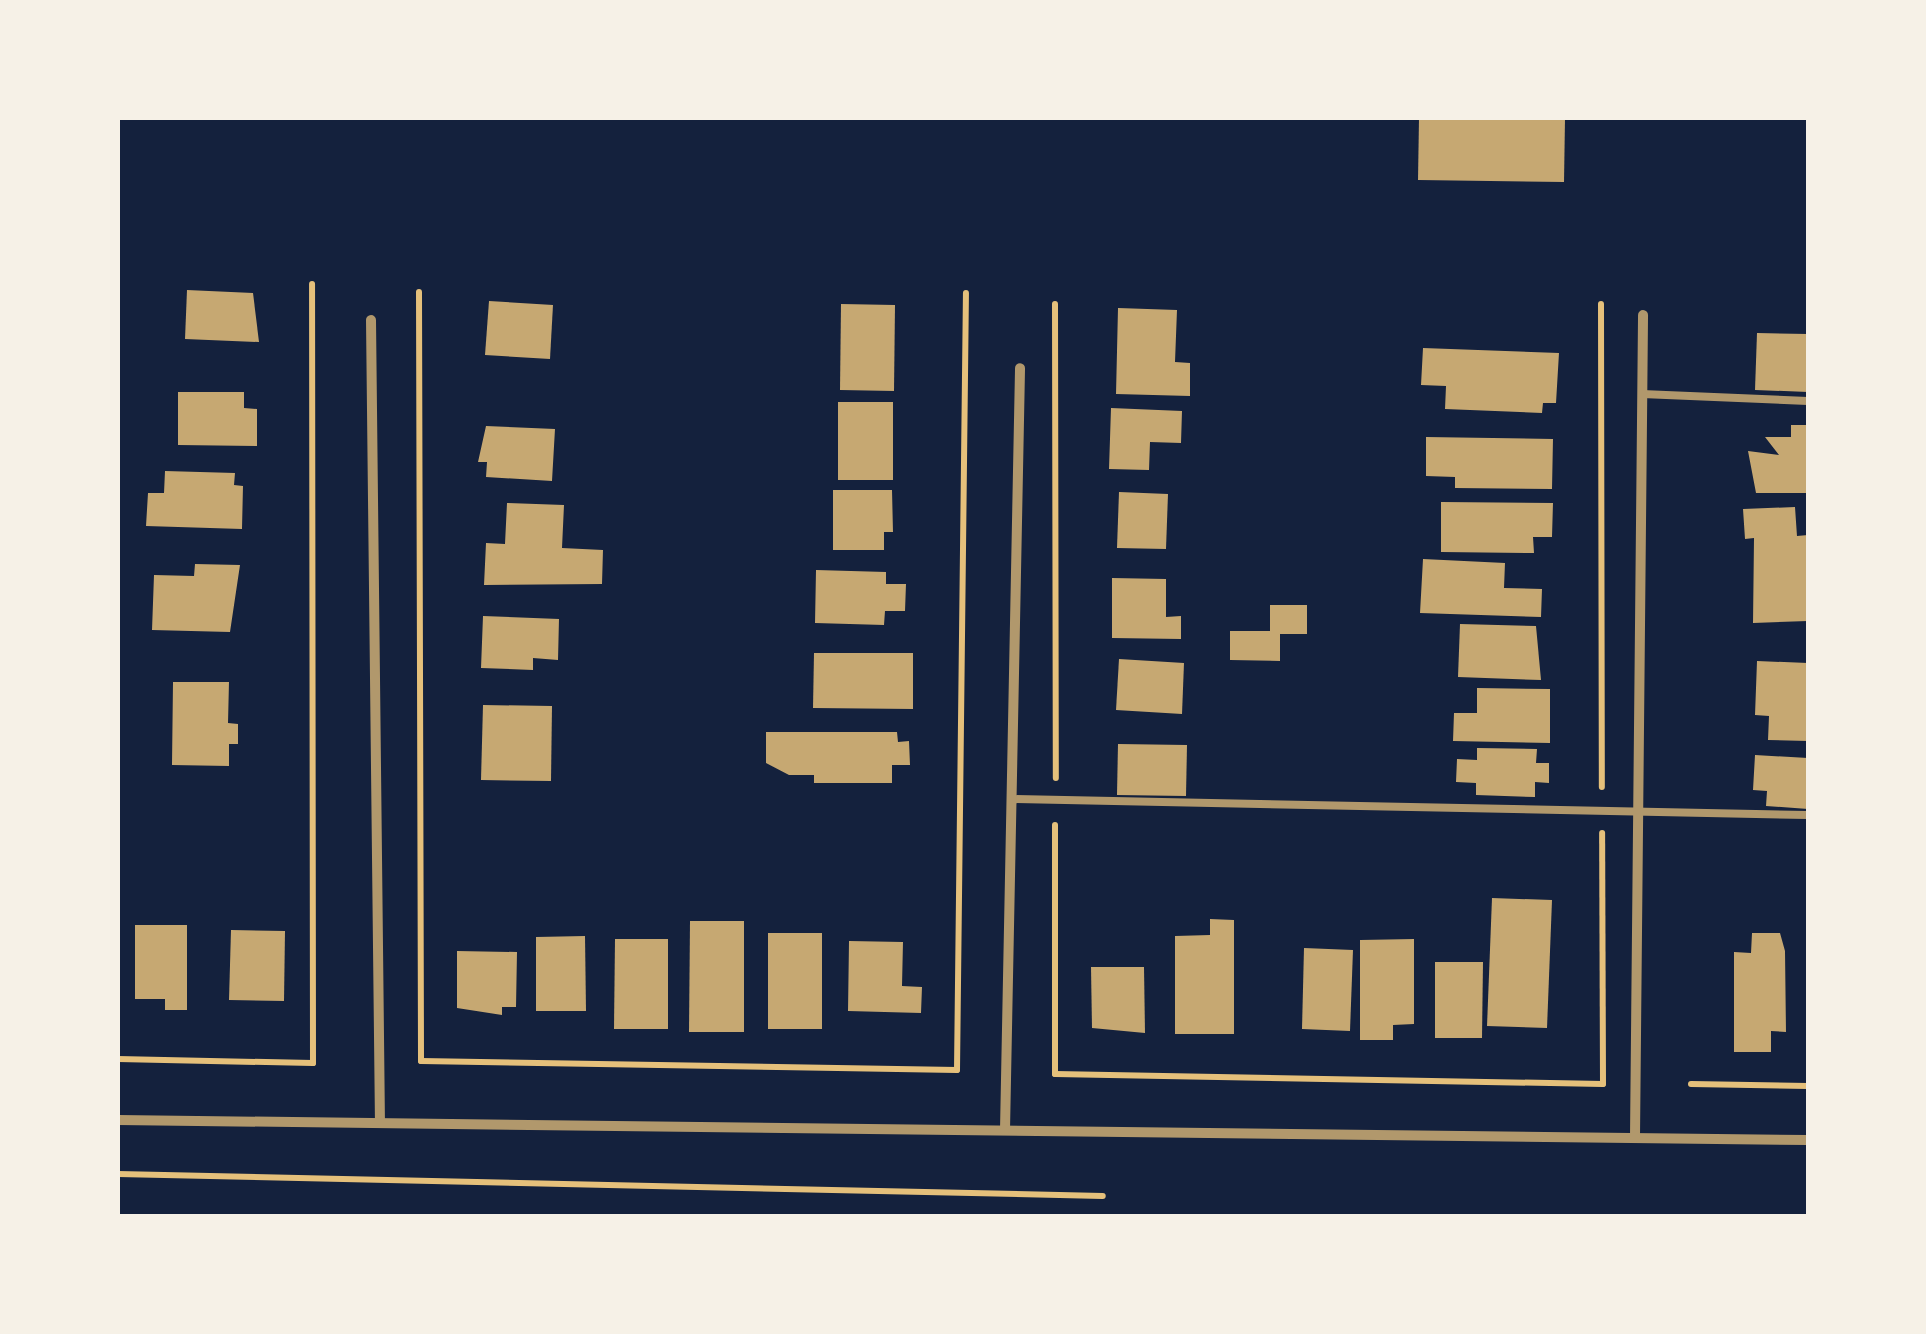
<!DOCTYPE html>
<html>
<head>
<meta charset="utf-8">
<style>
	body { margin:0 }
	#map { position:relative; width:1926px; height:1334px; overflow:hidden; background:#14213d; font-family:"DM Sans",sans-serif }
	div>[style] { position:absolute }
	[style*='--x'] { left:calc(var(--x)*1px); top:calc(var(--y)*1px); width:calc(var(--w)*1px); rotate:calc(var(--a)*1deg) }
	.building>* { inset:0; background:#c6a872 }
	.path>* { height:6px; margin:-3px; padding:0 3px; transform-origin:3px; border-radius:3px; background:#e5c07b }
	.service>* { height:8px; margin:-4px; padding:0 4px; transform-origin:4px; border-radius:4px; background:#b1986c }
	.minor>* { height:10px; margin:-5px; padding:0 5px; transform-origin:5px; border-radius:5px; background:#b1986c }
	span { translate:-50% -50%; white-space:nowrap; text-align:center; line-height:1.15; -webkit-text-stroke:10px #f6f1e7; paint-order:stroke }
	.frame { position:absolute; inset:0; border:120px solid #f6f1e7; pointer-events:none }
</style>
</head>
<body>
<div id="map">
	<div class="building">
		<i style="clip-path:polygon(1419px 118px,1565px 118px,1564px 182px,1418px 180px)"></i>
		<i style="clip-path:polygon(187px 290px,253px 293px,259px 342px,185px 339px)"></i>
		<i style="clip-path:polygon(489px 301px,553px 305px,550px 359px,485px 355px)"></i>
		<i style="clip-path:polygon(841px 304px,895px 305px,894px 391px,840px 390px)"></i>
		<i style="clip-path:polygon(1118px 308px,1177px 310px,1175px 362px,1190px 363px,1190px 396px,1116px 394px)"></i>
		<i style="clip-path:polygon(1757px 333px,1808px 334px,1808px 392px,1755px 390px)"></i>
		<i style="clip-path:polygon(1423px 348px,1559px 353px,1556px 403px,1543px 403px,1542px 413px,1445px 409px,1446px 386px,1421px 385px)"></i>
		<i style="clip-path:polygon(178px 392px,244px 392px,244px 408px,257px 409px,257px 446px,178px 445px)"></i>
		<i style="clip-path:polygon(838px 402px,893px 402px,893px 480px,838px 480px)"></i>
		<i style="clip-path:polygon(1111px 408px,1182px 411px,1181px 443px,1150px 442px,1149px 470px,1109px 469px)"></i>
		<i style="clip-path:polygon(1791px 425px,1808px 425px,1808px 493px,1756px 493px,1748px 451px,1779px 455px,1765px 437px,1791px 437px)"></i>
		<i style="clip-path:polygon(486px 426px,555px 429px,552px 481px,486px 477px,487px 462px,478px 462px)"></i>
		<i style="clip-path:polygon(1426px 437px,1553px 439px,1552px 489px,1455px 488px,1455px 477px,1426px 476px)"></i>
		<i style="clip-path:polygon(165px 471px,235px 473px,234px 485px,243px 486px,242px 529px,146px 526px,148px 493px,164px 493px)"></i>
		<i style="clip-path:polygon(833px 490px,892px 490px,893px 532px,884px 532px,884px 550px,833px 550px)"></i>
		<i style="clip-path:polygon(1119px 492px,1168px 494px,1166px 549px,1117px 548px)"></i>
		<i style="clip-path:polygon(1441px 502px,1553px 503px,1552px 537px,1533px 537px,1534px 553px,1441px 552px)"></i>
		<i style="clip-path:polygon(507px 503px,564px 505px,562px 548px,603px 550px,602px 584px,484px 585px,486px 543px,505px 544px)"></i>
		<i style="clip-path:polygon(1795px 507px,1797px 536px,1808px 535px,1808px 621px,1753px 623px,1754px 538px,1745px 539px,1743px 509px)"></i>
		<i style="clip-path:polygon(1423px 559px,1505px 563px,1504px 588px,1542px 589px,1541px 617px,1420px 613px)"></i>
		<i style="clip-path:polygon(195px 564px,240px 565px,230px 632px,152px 630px,154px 575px,194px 576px)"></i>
		<i style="clip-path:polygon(816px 570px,886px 572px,886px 584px,906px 584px,905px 611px,885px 611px,884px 625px,815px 623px)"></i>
		<i style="clip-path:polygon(1112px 578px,1166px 579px,1166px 617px,1181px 616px,1181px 639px,1112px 638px)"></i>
		<i style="clip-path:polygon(1270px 605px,1307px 605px,1307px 634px,1280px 634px,1280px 661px,1230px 660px,1230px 631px,1270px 631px)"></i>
		<i style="clip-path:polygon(483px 616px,559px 619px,558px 660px,533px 658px,533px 670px,481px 668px)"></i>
		<i style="clip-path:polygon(1460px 624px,1536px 626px,1541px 680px,1458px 677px)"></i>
		<i style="clip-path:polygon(814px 653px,913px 653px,913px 709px,813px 708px)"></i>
		<i style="clip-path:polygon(1119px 659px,1184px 663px,1182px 714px,1116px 710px)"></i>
		<i style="clip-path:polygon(1757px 661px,1808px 663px,1808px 741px,1768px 740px,1769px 716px,1755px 715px)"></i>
		<i style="clip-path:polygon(173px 682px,229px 682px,228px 723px,238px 724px,238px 744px,229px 744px,229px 766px,172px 765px)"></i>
		<i style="clip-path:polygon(1477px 688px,1550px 689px,1550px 743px,1453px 741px,1454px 713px,1477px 713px)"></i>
		<i style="clip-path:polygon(483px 705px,552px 706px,551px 781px,481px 780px)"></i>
		<i style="clip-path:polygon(766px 732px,897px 732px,898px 742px,909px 741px,910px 765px,892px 765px,892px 783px,814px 783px,814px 775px,789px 775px,766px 763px)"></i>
		<i style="clip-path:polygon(1118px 744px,1187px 745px,1186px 796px,1117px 795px)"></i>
		<i style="clip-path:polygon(1477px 748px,1537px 749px,1536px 763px,1549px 763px,1549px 783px,1535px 782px,1535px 797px,1476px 795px,1476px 783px,1456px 782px,1457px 759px,1477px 760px)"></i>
		<i style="clip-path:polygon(1755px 755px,1808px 758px,1808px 809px,1766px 806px,1767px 791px,1753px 790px)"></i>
		<i style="clip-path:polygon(1492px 898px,1552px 900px,1547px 1028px,1487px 1026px)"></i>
		<i style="clip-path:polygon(1210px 919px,1234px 920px,1234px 1034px,1175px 1034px,1175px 936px,1210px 935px)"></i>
		<i style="clip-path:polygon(690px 921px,744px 921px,744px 1032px,689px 1032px)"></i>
		<i style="clip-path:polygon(135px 925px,187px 925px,187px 1010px,165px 1010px,165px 999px,135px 999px)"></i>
		<i style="clip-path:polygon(231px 930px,285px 931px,284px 1001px,229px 1000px)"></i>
		<i style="clip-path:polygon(768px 933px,822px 933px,822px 1029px,768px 1029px)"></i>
		<i style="clip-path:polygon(1752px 933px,1780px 933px,1785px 951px,1786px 1032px,1771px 1031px,1771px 1052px,1734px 1052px,1734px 952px,1751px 953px)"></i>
		<i style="clip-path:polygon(585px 936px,586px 1011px,536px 1011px,536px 937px)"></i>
		<i style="clip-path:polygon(615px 939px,668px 939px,668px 1029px,614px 1029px)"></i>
		<i style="clip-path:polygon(1414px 939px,1414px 1024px,1393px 1025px,1393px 1040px,1360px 1040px,1360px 940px)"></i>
		<i style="clip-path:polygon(849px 941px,903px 942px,902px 986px,922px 987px,921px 1013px,848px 1011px)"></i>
		<i style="clip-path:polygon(1304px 948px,1353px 950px,1350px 1031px,1302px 1029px)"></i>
		<i style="clip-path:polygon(457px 951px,517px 952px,516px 1007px,502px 1007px,502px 1015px,457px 1008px)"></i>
		<i style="clip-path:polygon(1435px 962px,1483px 962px,1482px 1038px,1435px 1038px)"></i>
		<i style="clip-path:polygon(1091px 967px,1144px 967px,1145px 1033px,1092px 1028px)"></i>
	</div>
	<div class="path">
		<i style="--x:419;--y:292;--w:769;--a:89.85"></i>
		<i style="--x:421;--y:1061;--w:536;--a:0.96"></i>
		<i style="--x:957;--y:1070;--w:777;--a:-89.34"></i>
		<i style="--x:1055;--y:304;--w:474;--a:89.9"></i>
		<i style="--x:1601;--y:304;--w:483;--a:89.9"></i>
		<i style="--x:1055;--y:825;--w:249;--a:90"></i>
		<i style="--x:1055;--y:1074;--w:548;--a:1.05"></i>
		<i style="--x:1603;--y:1084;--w:251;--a:-90.2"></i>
		<i style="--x:118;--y:1059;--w:195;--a:1.2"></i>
		<i style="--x:313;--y:1063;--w:779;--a:-90.07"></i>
		<i style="--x:1691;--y:1084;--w:117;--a:1"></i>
		<i style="--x:118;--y:1174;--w:985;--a:1.28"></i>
	</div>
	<div class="service">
		<i style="--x:1642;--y:394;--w:166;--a:2.4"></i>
		<i style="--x:1011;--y:799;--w:797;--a:1.15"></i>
	</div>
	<div class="minor">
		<i style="--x:371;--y:320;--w:803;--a:89.36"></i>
		<i style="--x:118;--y:1120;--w:1690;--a:0.68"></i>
		<i style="--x:1005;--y:1130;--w:762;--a:-88.87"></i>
		<i style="--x:1635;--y:1137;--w:822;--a:-89.44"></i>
	</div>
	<div class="frame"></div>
</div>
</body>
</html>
